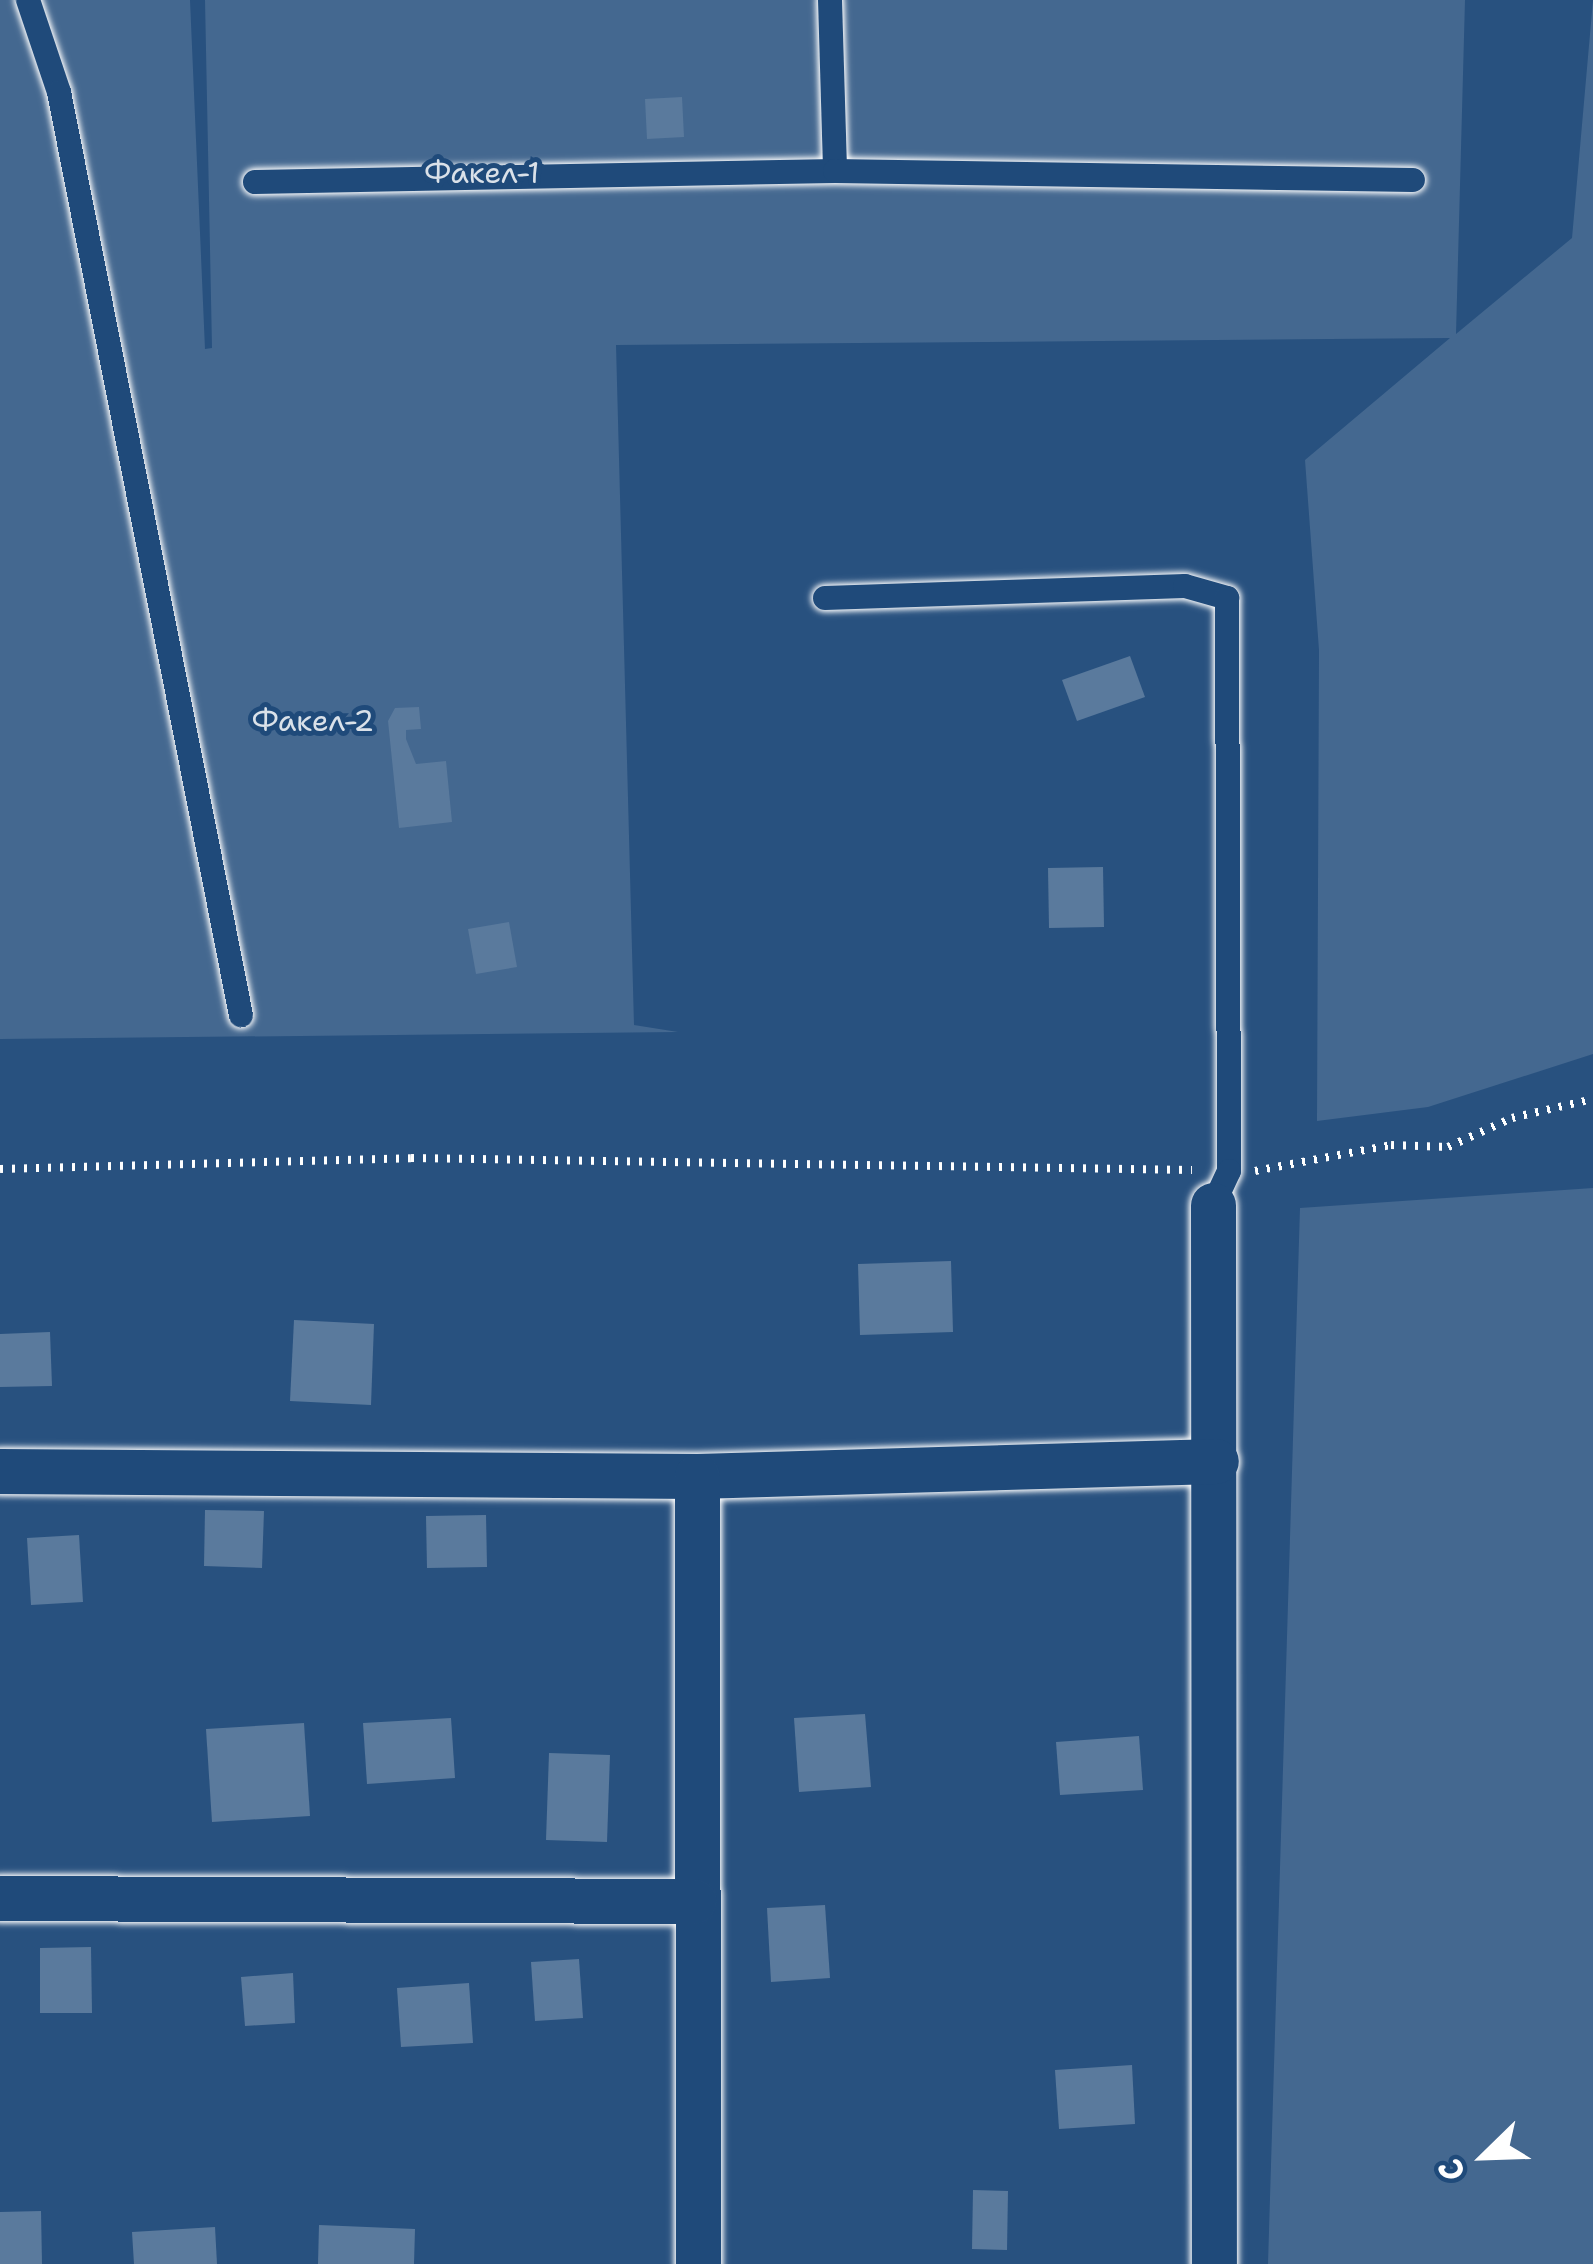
<!DOCTYPE html>
<html>
<head>
<meta charset="utf-8">
<style>
	body { margin:0 }
	#map { position:relative; width:1593px; height:2264px; overflow:hidden; background:#28517f; font-family:"Shantell Sans",sans-serif }
	div>[style] { position:absolute }
	[style*='--x'] { left:calc(var(--x)*1px); top:calc(var(--y)*1px); width:calc(var(--w)*1px); rotate:calc(var(--a)*1deg) }
	.green>* { inset:0; background:#446890 }
	.building>* { inset:0; background:#5a7a9d }
	.path>* { height:8px; margin-top:-4px; transform-origin:0; background:repeating-linear-gradient(90deg,#fff 0 3px,transparent 0 12px) }
	.roads { filter:drop-shadow(0 0 3px #fff) drop-shadow(0 0 3px #fff) }
	.service>* { height:24px; margin:-12px; padding:0 12px; transform-origin:12px; border-radius:12px; background:#1f4a7a }
	.minor>* { height:45px; margin:-22.5px; padding:0 22.5px; transform-origin:22.5px; border-radius:22.5px; background:#1f4a7a }
	span { translate:-50% -50%; white-space:nowrap; text-align:center; line-height:1.15; -webkit-text-stroke:10px #1f4a7a; paint-order:stroke }
	.park-label { font-size:30px; color:#dae1e9 }
	.north { position:absolute; left:1425px; top:2096px; width:120px; height:120px; -webkit-text-stroke:9px #1f4a7a; paint-order:stroke; rotate:247deg; font-size:33px; font-weight:700; line-height:48px; text-align:center; color:#fff }
	.north::after { content:''; display:block; margin:auto; width:42px; height:54px; background:#fff; clip-path:polygon(50% 0,100% 100%,50% 72%,0 100%) }
</style>
</head>
<body>
<div id="map">
	<div class="green">
		<i style="clip-path:polygon(0 0,190px 0,205px 349px,212px 348px,205px 0,1465px 0,1456px 334px,1572px 238px,1593px 0,1593px 1054px,1428px 1107px,1317px 1121px,1319px 650px,1305px 460px,1450px 338px,616px 345px,634px 1025px,678px 1032px,0 1039px)"></i>
		<i style="clip-path:polygon(1593px 1188px,1593px 2264px,1268px 2264px,1300px 1208px)"></i>
	</div>
	<div class="building">
		<i style="clip-path:polygon(682px 97px,684px 137px,647px 139px,645px 99px)"></i>
		<i style="clip-path:polygon(1130px 656px,1145px 697px,1077px 721px,1062px 680px)"></i>
		<i style="clip-path:polygon(419px 707px,421px 729px,406px 730px,406px 739px,416px 764px,446px 761px,452px 822px,399px 828px,388px 721px,395px 708px)"></i>
		<i style="clip-path:polygon(1103px 867px,1104px 927px,1049px 928px,1048px 868px)"></i>
		<i style="clip-path:polygon(509px 922px,517px 967px,476px 974px,468px 929px)"></i>
		<i style="clip-path:polygon(951px 1261px,953px 1332px,860px 1335px,858px 1264px)"></i>
		<i style="clip-path:polygon(294px 1320px,374px 1324px,371px 1405px,290px 1401px)"></i>
		<i style="clip-path:polygon(50px 1332px,52px 1386px,0 1387px,0 1334px)"></i>
		<i style="clip-path:polygon(205px 1510px,264px 1511px,262px 1568px,204px 1566px)"></i>
		<i style="clip-path:polygon(486px 1515px,487px 1567px,427px 1568px,426px 1516px)"></i>
		<i style="clip-path:polygon(79px 1535px,83px 1602px,31px 1605px,27px 1538px)"></i>
		<i style="clip-path:polygon(865px 1714px,871px 1787px,799px 1792px,794px 1718px)"></i>
		<i style="clip-path:polygon(451px 1718px,455px 1778px,367px 1784px,363px 1723px)"></i>
		<i style="clip-path:polygon(304px 1723px,310px 1816px,212px 1822px,206px 1729px)"></i>
		<i style="clip-path:polygon(1139px 1736px,1143px 1790px,1060px 1795px,1056px 1742px)"></i>
		<i style="clip-path:polygon(549px 1753px,610px 1755px,607px 1842px,546px 1840px)"></i>
		<i style="clip-path:polygon(825px 1905px,830px 1978px,771px 1982px,767px 1908px)"></i>
		<i style="clip-path:polygon(91px 1947px,92px 2013px,40px 2013px,40px 1948px)"></i>
		<i style="clip-path:polygon(579px 1959px,583px 2018px,535px 2021px,531px 1962px)"></i>
		<i style="clip-path:polygon(293px 1973px,295px 2023px,245px 2026px,241px 1977px)"></i>
		<i style="clip-path:polygon(469px 1983px,473px 2043px,401px 2047px,397px 1988px)"></i>
		<i style="clip-path:polygon(1132px 2065px,1135px 2124px,1059px 2129px,1055px 2070px)"></i>
		<i style="clip-path:polygon(973px 2190px,1008px 2191px,1007px 2250px,972px 2249px)"></i>
		<i style="clip-path:polygon(41px 2211px,42px 2264px,0 2264px,0 2212px)"></i>
		<i style="clip-path:polygon(319px 2225px,415px 2229px,414px 2264px,318px 2264px)"></i>
		<i style="clip-path:polygon(215px 2227px,217px 2264px,134px 2264px,132px 2232px)"></i>
	</div>
	<div class="path">
		<i style="--x:0;--y:1169;--w:411;--a:-1.5"></i>
		<i style="--x:411;--y:1158;--w:781;--a:0.88"></i>
		<i style="--x:1255;--y:1171;--w:138;--a:-10.8"></i>
		<i style="--x:1391;--y:1145;--w:57;--a:2"></i>
		<i style="--x:1448;--y:1147;--w:70;--a:-24.4"></i>
		<i style="--x:1512;--y:1118;--w:83;--a:-13.2"></i>
	</div>
	<div class="roads">
		<div class="service">
			<i style="--x:28;--y:0;--w:97;--a:71.4"></i>
			<i style="--x:59;--y:92;--w:941;--a:78.85"></i>
			<i style="--x:830;--y:0;--w:171;--a:88.3"></i>
			<i style="--x:255;--y:182;--w:580;--a:-1.09"></i>
			<i style="--x:835;--y:171;--w:578;--a:0.89"></i>
			<i style="--x:825;--y:598;--w:360;--a:-1.9"></i>
			<i style="--x:1185;--y:586;--w:44;--a:15.9"></i>
			<i style="--x:1227;--y:598;--w:573;--a:89.8"></i>
			<i style="--x:1229;--y:1171;--w:38;--a:115"></i>
		</div>
		<div class="minor">
			<i style="--x:1213;--y:1205;--w:1059;--a:89.95"></i>
			<i style="--x:0;--y:1471;--w:697;--a:0.41"></i>
			<i style="--x:697;--y:1476;--w:519;--a:-1.66"></i>
			<i style="--x:697;--y:1476;--w:788;--a:89.93"></i>
			<i style="--x:0;--y:1898;--w:694;--a:0.25"></i>
		</div>
	</div>
	<div class="park-label">
		<span style="left:482px;top:173px">Факел-1</span>
		<span style="left:313px;top:721px">Факел-2</span>
	</div>
	<div class="north">С</div>
</div>
</body>
</html>
